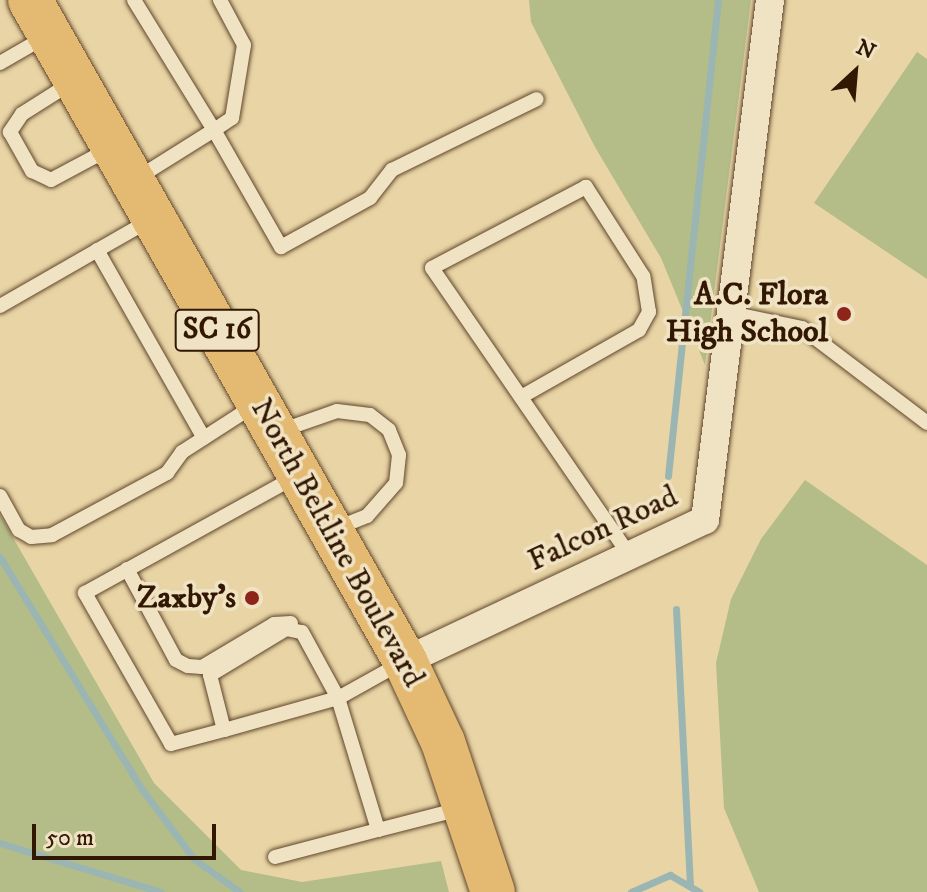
<!DOCTYPE html>
<html>
<head>
<meta charset="utf-8">
<style>
	body { margin:0 }
	#map { position:relative; width:927px; height:892px; overflow:hidden; background:#e8d4a5; font-family:"IM FELL DW Pica",serif }
	div>[style] { position:absolute }
	[style*='--x'] { left:calc(var(--x)*1px); top:calc(var(--y)*1px); width:calc(var(--w)*1px); rotate:calc(var(--a)*1deg) }
	.green>* { inset:0; background:#b4bd88 }
	.stream>* { height:7px; margin:-3.5px; padding:0 3.5px; transform-origin:3.5px; border-radius:3.5px; background:#9bb6b2 }
	.roads { filter:drop-shadow(0 0 2px #60462b) drop-shadow(0 0 2px #60462b) }
	.lane>* { height:14px; margin:-7px; padding:0 7px; transform-origin:7px; border-radius:7px; background:#f0e3c4 }
	.street>* { height:28px; margin:-14px; padding:0 14px; transform-origin:14px; border-radius:14px; background:#f0e3c4 }
	.primary>* { height:44px; margin:-22px; padding:0 22px; transform-origin:22px; border-radius:22px; background:#e4ba72 }
	.dots>* { width:22px; height:22px; translate:-50% -50%; box-sizing:border-box; border:4px solid #f0e3c4; border-radius:50% }
	span { translate:-50% -50%; white-space:nowrap; text-align:center; line-height:1.15; -webkit-text-stroke:7px #f0e3c4; paint-order:stroke }
	.shield-label span { padding:2px 6px; background:#f0e3c4; border:2px solid; border-radius:6px; -webkit-text-stroke-width:0 }
	.shield-label { font-size:30px; color:#321702; font-weight:700 }
	.poi-label { font-size:32px; color:#321702; font-weight:700 }
	.right { translate:-100% -50%; text-align:right }
	.street-label { font-size:32px; color:#321702 }
	.north { position:absolute; left:815px; top:32px; width:80px; height:80px; -webkit-text-stroke:6px #f0e3c4; paint-order:stroke; rotate:26deg; font-size:22px; font-weight:700; line-height:32px; text-align:center; color:#321702 }
	.north::after { content:''; display:block; margin:auto; width:28px; height:36px; background:#321702; clip-path:polygon(50% 0,100% 100%,50% 72%,0 100%) }
	.scale { position:absolute; left:32px; top:824px; width:184px; height:36px; box-sizing:border-box; border:4px solid #321702; border-top:0; padding-left:10px; font-size:24px; line-height:28px; white-space:nowrap; color:#321702; -webkit-text-stroke:6px #f0e3c4; paint-order:stroke }
</style>
</head>
<body>
<div id="map">
	<div class="green">
		<i style="clip-path:polygon(529px 0,751px 0,705px 365px,661px 258px,595px 147px,531px 22px)"></i>
		<i style="clip-path:polygon(917px 52px,927px 59px,927px 279px,814px 203px)"></i>
		<i style="clip-path:polygon(805px 480px,927px 565px,927px 892px,759px 892px,724px 808px,716px 663px,731px 599px,761px 539px)"></i>
		<i style="clip-path:polygon(0 515px,154px 783px,241px 870px,302px 882px,441px 861px,449px 892px,0 892px)"></i>
	</div>
	<div class="stream">
		<i style="--x:668;--y:476;--w:479;--a:-84"></i>
		<i style="--x:0;--y:557;--w:271;--a:58.6"></i>
		<i style="--x:141;--y:788;--w:89;--a:53.3"></i>
		<i style="--x:194;--y:859;--w:57;--a:35.7"></i>
		<i style="--x:676;--y:609;--w:275;--a:87.1"></i>
		<i style="--x:0;--y:843;--w:168;--a:16.9"></i>
		<i style="--x:631;--y:892;--w:43;--a:-23.6"></i>
		<i style="--x:670;--y:875;--w:34;--a:30"></i>
	</div>
	<div class="roads">
		<div class="lane">
			<i style="--x:134;--y:0;--w:153;--a:58.4"></i>
			<i style="--x:214;--y:130;--w:92;--a:147.9"></i>
			<i style="--x:220;--y:0;--w:51;--a:61.9"></i>
			<i style="--x:244;--y:45;--w:74;--a:99.3"></i>
			<i style="--x:232;--y:118;--w:22;--a:146"></i>
			<i style="--x:214;--y:130;--w:135;--a:60.2"></i>
			<i style="--x:281;--y:247;--w:102;--a:-28.8"></i>
			<i style="--x:370;--y:198;--w:36;--a:-52"></i>
			<i style="--x:392;--y:170;--w:161;--a:-26.1"></i>
			<i style="--x:0;--y:63;--w:52;--a:-30"></i>
			<i style="--x:71;--y:83;--w:58;--a:147.7"></i>
			<i style="--x:22;--y:114;--w:22;--a:124"></i>
			<i style="--x:10;--y:132;--w:45;--a:60.6"></i>
			<i style="--x:32;--y:171;--w:21;--a:25"></i>
			<i style="--x:51;--y:180;--w:66;--a:-28.1"></i>
			<i style="--x:97;--y:250;--w:216;--a:60.4"></i>
			<i style="--x:0;--y:306;--w:173;--a:-29.8"></i>
			<i style="--x:731;--y:313;--w:73;--a:11.9"></i>
			<i style="--x:802;--y:328;--w:157;--a:37.2"></i>
			<i style="--x:521;--y:397;--w:136;--a:-29.6"></i>
			<i style="--x:639;--y:330;--w:21;--a:-61"></i>
			<i style="--x:649;--y:312;--w:36;--a:-99"></i>
			<i style="--x:643;--y:276;--w:106;--a:-122.6"></i>
			<i style="--x:586;--y:187;--w:174;--a:152.3"></i>
			<i style="--x:432;--y:268;--w:348;--a:55.5"></i>
			<i style="--x:280;--y:431;--w:60;--a:-19.3"></i>
			<i style="--x:337;--y:411;--w:33;--a:7"></i>
			<i style="--x:370;--y:415;--w:24;--a:38"></i>
			<i style="--x:389;--y:430;--w:27;--a:68"></i>
			<i style="--x:399;--y:455;--w:28;--a:96"></i>
			<i style="--x:396;--y:483;--w:44;--a:131.3"></i>
			<i style="--x:367;--y:516;--w:35;--a:158"></i>
			<i style="--x:0;--y:496;--w:39;--a:61"></i>
			<i style="--x:19;--y:530;--w:14;--a:30"></i>
			<i style="--x:31;--y:537;--w:21;--a:-5"></i>
			<i style="--x:52;--y:535;--w:131;--a:-28.3"></i>
			<i style="--x:167;--y:473;--w:26;--a:-54"></i>
			<i style="--x:182;--y:452;--w:87;--a:-32.8"></i>
			<i style="--x:127;--y:569;--w:103;--a:61.7"></i>
			<i style="--x:176;--y:660;--w:13;--a:27"></i>
			<i style="--x:188;--y:666;--w:14;--a:4"></i>
			<i style="--x:202;--y:667;--w:84;--a:-30.8"></i>
			<i style="--x:274;--y:624;--w:17;--a:-3"></i>
			<i style="--x:401;--y:663;--w:72;--a:150.9"></i>
			<i style="--x:338;--y:698;--w:138;--a:73.1"></i>
			<i style="--x:378;--y:830;--w:85;--a:-14.4"></i>
			<i style="--x:224;--y:730;--w:57;--a:-104.3"></i>
			<i style="--x:210;--y:675;--w:89;--a:-31.2"></i>
			<i style="--x:286;--y:629;--w:16;--a:11"></i>
			<i style="--x:302;--y:632;--w:75;--a:61.4"></i>
			<i style="--x:338;--y:698;--w:118;--a:164.3"></i>
			<i style="--x:224;--y:730;--w:55;--a:165.2"></i>
			<i style="--x:171;--y:744;--w:174;--a:-119.7"></i>
			<i style="--x:85;--y:593;--w:240;--a:-28.9"></i>
			<i style="--x:275;--y:857;--w:106;--a:-14.7"></i>
		</div>
		<div class="street">
			<i style="--x:405;--y:661;--w:331;--a:-25.2"></i>
			<i style="--x:705;--y:520;--w:524;--a:-82.87"></i>
		</div>
		<div class="primary">
			<i style="--x:30;--y:0;--w:760;--a:60.43"></i>
			<i style="--x:405;--y:661;--w:89;--a:64.9"></i>
			<i style="--x:443;--y:742;--w:158;--a:71.6"></i>
		</div>
	</div>
	<div class="dots">
		<i style="left:844px;top:314px;background:#8f2418"></i>
		<i style="left:252px;top:598px;background:#8f2418"></i>
	</div>
	<div class="shield-label">
		<span style="left:217px;top:330px">SC 16</span>
	</div>
	<div class="poi-label">
		<span class="right" style="left:828px;top:314px">A.C. Flora<br>High School</span>
		<span class="right" style="left:236px;top:598px">Zaxby's</span>
	</div>
	<div class="street-label">
		<span style="left:603px;top:529px;rotate:-25deg">Falcon Road</span>
		<span style="left:337px;top:543px;rotate:61deg">North Beltline Boulevard</span>
	</div>
	<div class="north">N</div>
	<div class="scale">50 m</div>
</div>
</body>
</html>
